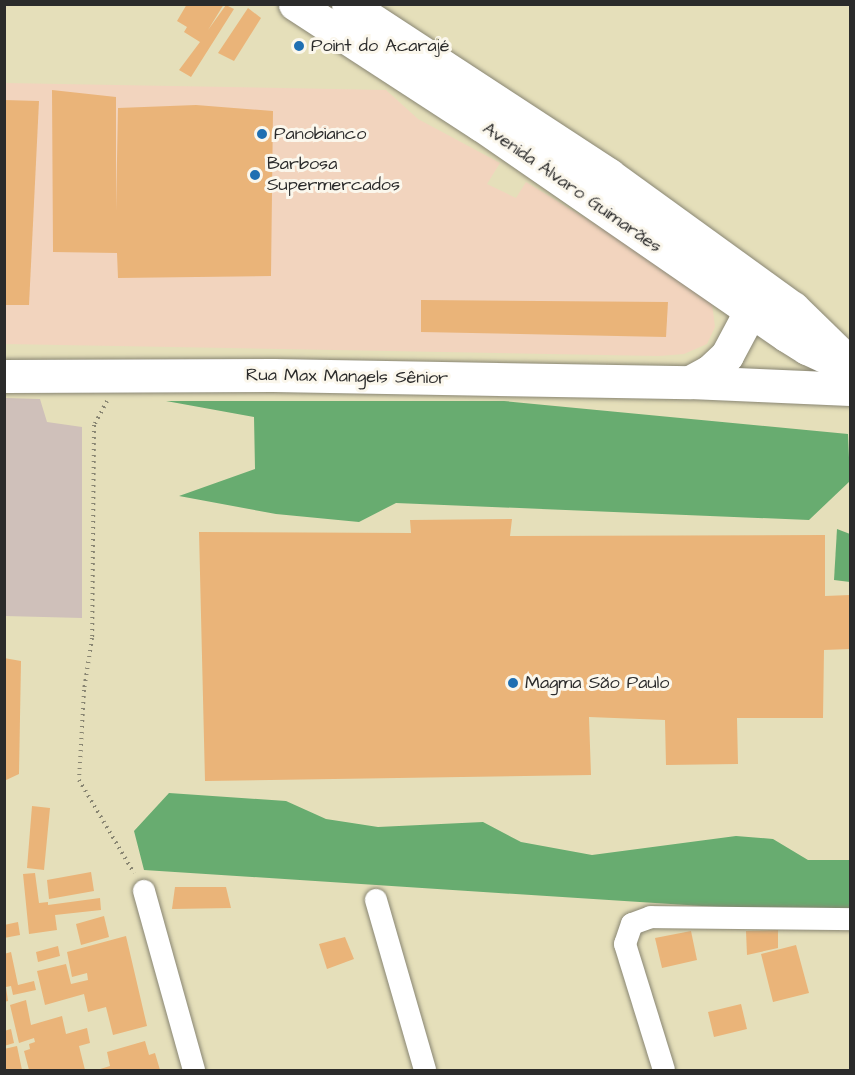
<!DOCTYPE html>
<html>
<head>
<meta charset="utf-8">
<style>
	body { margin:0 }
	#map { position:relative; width:855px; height:1075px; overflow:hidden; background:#e5dfba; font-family:"Architects Daughter",sans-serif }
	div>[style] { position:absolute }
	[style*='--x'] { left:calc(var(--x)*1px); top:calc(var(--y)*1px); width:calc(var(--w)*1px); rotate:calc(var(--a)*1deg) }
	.built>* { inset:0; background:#f2d4be }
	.industrial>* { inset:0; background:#cfc0ba }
	.forest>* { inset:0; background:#68ac70 }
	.building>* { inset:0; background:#eab479 }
	.path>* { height:4px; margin-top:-2px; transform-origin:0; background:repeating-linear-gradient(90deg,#888572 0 1.5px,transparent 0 6px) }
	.roads { filter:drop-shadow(0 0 2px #888572) drop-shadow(0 0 2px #888572) }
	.street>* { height:22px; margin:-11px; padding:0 11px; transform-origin:11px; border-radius:11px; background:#fff }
	.secondary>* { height:33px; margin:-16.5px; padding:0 16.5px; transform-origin:16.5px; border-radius:16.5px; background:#fff }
	.dots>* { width:16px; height:16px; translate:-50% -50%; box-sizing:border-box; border:3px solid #fbf7ec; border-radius:50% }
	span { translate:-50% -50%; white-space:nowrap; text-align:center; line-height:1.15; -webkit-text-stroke:6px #fbf7ec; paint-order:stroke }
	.poi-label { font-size:18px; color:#2b2b2b }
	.left { translate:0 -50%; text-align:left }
	.street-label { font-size:18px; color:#2b2b2b }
	.frame { position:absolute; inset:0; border:6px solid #2b2b2b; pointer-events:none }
</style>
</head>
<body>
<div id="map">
	<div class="built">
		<i style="clip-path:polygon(5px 83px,386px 90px,418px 119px,500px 163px,487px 184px,516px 198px,526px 182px,711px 295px,715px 327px,707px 344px,684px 354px,659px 356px,5px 344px)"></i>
	</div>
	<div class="industrial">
		<i style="clip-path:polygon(5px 398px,40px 399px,47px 422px,82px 427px,82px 618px,5px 616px)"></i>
	</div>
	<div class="forest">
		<i style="clip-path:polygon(504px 401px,848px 434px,850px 481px,809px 520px,396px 503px,359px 522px,276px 514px,179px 496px,255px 469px,254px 417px,166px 401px)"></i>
		<i style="clip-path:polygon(837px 529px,850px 534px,850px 582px,834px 580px)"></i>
		<i style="clip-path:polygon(169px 793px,286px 801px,326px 819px,378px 827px,483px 822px,521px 842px,592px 855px,736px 836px,773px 839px,808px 860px,850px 860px,850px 911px,779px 911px,144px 870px,134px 831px)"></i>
	</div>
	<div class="building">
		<i style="clip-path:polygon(187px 4px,224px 4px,208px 30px,226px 5px,234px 9px,191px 77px,179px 70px,200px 42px,184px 32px,187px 27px,177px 21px)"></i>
		<i style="clip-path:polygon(248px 8px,261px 18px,234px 61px,218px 53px)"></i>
		<i style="clip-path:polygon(52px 90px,116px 97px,116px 211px,118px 108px,196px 105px,273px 111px,271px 276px,118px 278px,117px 253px,53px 252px)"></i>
		<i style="clip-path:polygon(4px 100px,39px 101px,29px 305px,4px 305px)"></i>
		<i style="clip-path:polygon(421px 300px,668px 302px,666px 337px,421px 332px)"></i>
		<i style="clip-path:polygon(512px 519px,510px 536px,825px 535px,825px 596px,850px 595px,850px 649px,824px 650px,823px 718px,737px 718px,738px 764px,666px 765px,665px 720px,589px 717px,591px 775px,205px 781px,199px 532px,411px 533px,410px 520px)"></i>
		<i style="clip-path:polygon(4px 658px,21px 661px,19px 774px,4px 781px)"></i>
		<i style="clip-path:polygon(32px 806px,50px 808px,44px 870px,27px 868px)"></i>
		<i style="clip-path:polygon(91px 872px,94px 891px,49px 899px,47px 880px)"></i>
		<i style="clip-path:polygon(35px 873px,39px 903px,48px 902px,48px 905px,100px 898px,101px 910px,55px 915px,57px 930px,29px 934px,23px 874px)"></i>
		<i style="clip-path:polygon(175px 887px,226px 887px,231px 908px,172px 909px)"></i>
		<i style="clip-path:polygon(104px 916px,109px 937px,81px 945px,76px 924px)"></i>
		<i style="clip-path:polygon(18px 922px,20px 935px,4px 938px,4px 925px)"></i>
		<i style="clip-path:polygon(778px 930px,778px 948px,747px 955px,746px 931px)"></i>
		<i style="clip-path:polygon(691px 931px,697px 960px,662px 968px,655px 938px)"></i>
		<i style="clip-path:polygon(126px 936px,147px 1026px,113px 1035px,106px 1007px,88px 1012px,84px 994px,45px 1005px,37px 971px,66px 964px,71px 984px,88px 980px,87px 973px,72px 977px,67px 952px)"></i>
		<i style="clip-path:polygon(345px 937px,354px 959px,327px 969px,319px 944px)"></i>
		<i style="clip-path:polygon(796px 945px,809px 993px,773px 1002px,761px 954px)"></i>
		<i style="clip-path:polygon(58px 946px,60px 956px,38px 962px,36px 952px)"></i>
		<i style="clip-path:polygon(11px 952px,18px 985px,34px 981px,36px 990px,13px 995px,11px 986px,6px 987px,8px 1001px,4px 1002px,4px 954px)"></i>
		<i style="clip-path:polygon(26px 1000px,31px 1025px,62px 1016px,66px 1034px,87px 1028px,90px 1043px,79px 1046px,85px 1070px,29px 1070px,24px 1051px,30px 1049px,29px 1044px,35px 1042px,34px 1038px,19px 1043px,10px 1005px)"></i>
		<i style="clip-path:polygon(741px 1004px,747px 1029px,714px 1037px,708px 1012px)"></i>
		<i style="clip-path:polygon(11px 1029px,14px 1043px,4px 1046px,4px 1031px)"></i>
		<i style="clip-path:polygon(145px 1041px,149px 1055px,155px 1053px,160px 1070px,97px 1070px,110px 1066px,107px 1052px)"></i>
		<i style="clip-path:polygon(17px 1046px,22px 1070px,4px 1070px,4px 1049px)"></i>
	</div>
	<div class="path">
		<i style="--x:107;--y:401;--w:27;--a:118"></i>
		<i style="--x:94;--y:425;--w:213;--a:90.5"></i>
		<i style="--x:92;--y:638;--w:53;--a:98.7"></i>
		<i style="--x:84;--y:690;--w:90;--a:93.2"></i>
		<i style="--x:79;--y:780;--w:108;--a:59.4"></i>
	</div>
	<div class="roads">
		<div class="street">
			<i style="--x:144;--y:891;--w:186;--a:74.4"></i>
			<i style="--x:376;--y:900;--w:177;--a:73.9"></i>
			<i style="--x:664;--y:1070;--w:132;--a:-107.2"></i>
			<i style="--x:625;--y:944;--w:21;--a:-71"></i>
			<i style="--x:632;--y:924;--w:20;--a:-20"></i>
			<i style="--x:651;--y:917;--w:199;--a:0.6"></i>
		</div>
		<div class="secondary">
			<i style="--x:295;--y:4;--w:221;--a:33"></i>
			<i style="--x:480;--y:124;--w:372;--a:34.6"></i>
			<i style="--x:786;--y:335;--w:25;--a:32"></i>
			<i style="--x:807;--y:348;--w:47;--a:24.9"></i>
			<i style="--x:348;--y:4;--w:312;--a:33.2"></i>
			<i style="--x:609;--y:175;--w:227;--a:35.9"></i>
			<i style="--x:793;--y:308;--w:62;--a:44.3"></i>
			<i style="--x:4;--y:376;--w:269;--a:-0.2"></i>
			<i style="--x:273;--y:375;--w:417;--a:1"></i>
			<i style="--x:690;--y:382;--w:160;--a:2.5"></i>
			<i style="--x:690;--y:382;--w:23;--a:-29"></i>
			<i style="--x:710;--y:371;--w:23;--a:-43"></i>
			<i style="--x:727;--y:355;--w:38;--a:-62"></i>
			<i style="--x:745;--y:321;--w:33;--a:-74"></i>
		</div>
	</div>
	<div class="dots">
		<i style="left:299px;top:46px;background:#1f6fb2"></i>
		<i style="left:262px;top:134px;background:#1f6fb2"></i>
		<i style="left:255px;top:175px;background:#1f6fb2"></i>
		<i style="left:513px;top:683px;background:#1f6fb2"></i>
	</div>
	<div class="poi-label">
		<span class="left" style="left:311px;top:46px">Point do Acarajé</span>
		<span class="left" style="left:274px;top:134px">Panobianco</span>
		<span class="left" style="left:267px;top:175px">Barbosa<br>Supermercados</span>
		<span class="left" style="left:525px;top:683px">Magma São Paulo</span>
	</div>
	<div class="street-label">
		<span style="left:572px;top:188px;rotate:35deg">Avenida Álvaro Guimarães</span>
		<span style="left:347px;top:377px;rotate:1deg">Rua Max Mangels Sênior</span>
	</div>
	<div class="frame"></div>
</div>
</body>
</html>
